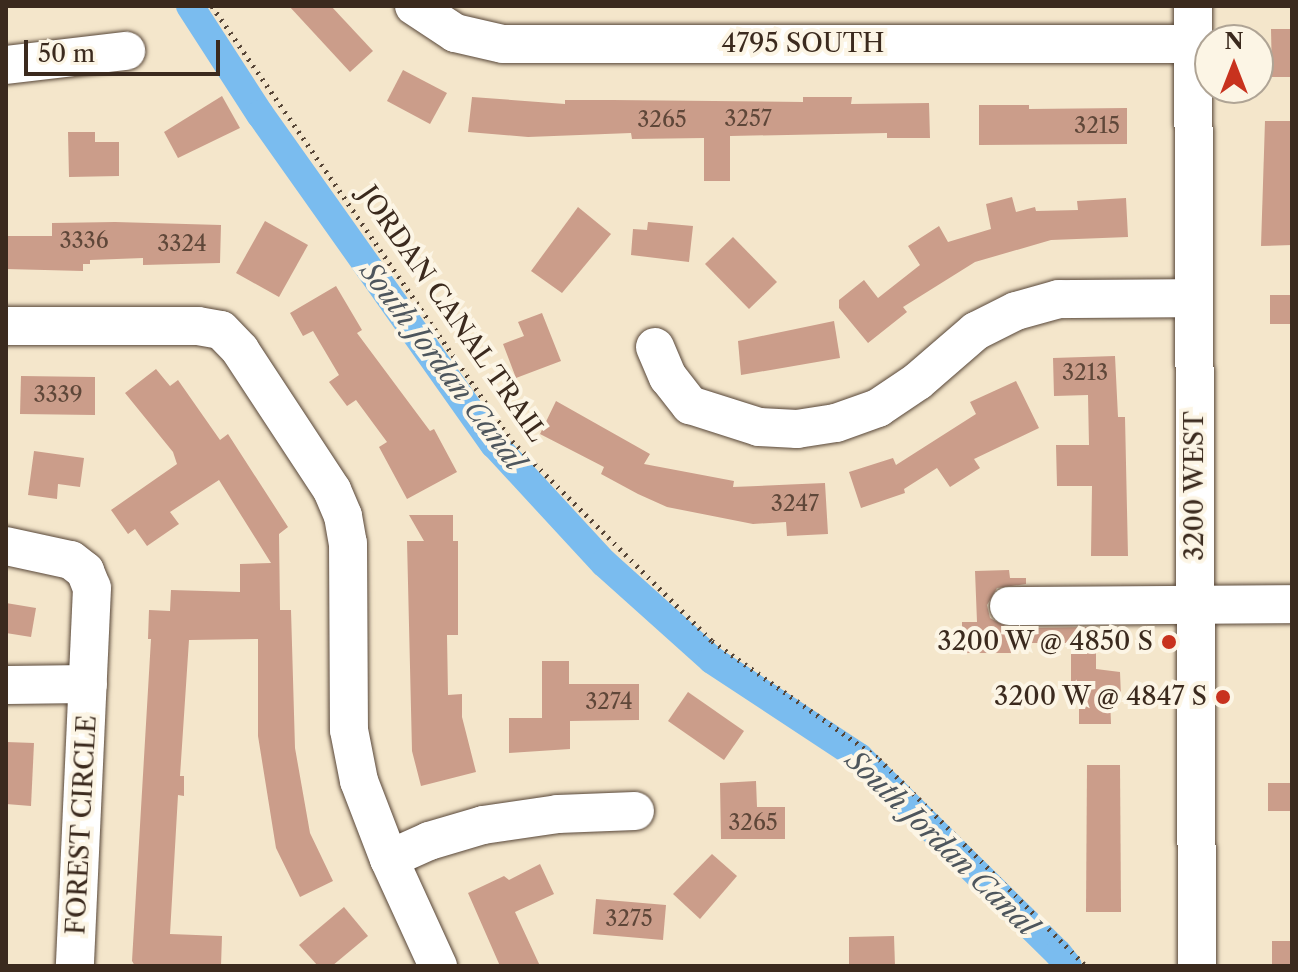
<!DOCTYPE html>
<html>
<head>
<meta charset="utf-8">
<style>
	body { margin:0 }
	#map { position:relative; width:1298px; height:972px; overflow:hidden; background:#f4e6cb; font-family:"Libre Caslon Text",serif }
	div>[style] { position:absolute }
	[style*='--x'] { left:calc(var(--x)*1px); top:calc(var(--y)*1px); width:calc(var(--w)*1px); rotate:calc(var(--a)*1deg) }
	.canal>* { height:28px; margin:-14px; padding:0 14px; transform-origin:14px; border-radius:14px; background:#7abcef }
	.building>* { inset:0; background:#cb9d8a }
	.path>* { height:5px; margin-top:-2.5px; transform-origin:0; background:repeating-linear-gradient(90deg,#574638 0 2px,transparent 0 8px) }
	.roads { filter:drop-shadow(0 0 2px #574638) drop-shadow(0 0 2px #574638) }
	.minor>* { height:38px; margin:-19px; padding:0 19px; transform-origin:19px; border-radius:19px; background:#fff }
	.dots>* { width:22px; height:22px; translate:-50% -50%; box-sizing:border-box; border:4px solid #fcf5e5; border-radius:50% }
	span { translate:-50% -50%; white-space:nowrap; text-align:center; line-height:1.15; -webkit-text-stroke:8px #fcf5e5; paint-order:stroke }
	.number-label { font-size:22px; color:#5f4739 }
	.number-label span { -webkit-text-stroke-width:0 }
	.street-label { font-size:26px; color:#3b2a1e }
	.poi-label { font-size:26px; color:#3b2a1e }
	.right { translate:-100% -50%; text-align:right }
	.water-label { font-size:28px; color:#4e565d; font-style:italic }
	.frame { position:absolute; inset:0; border:8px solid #3b2a1e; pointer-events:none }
	.north { position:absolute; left:1194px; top:24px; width:80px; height:80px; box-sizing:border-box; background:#fcf5e5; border:2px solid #afa495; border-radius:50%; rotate:0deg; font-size:22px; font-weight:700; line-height:32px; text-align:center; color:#3b2a1e }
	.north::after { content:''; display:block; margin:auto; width:28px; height:36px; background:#c8321e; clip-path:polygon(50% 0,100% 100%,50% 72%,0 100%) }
	.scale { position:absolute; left:24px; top:40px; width:196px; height:36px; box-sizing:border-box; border:4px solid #3b2a1e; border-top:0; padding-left:10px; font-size:24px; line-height:28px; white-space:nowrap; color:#3b2a1e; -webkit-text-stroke:6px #fcf5e5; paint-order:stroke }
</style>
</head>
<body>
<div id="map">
	<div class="canal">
		<i style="--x:190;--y:6;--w:129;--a:57.1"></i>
		<i style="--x:260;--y:114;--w:405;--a:54.7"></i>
		<i style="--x:494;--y:444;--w:162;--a:47.3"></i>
		<i style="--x:604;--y:563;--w:145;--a:41.9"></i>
		<i style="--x:712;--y:660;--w:176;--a:33.4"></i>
		<i style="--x:859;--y:757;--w:279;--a:44.6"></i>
		<i style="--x:1058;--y:953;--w:16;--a:52"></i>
	</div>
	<div class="building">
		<i style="clip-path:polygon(289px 6px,331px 6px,373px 51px,350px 72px)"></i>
		<i style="clip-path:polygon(1271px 29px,1292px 29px,1292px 77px,1272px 77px)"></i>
		<i style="clip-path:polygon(403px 70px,447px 93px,430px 124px,387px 101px)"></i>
		<i style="clip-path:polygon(222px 96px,240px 128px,178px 158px,164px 132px)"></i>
		<i style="clip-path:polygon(472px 97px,565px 104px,565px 100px,613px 100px,803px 102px,803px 97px,852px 97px,851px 104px,929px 103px,930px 138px,887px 138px,887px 133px,730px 136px,730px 181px,704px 181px,704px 138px,632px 139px,631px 133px,528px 137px,468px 132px)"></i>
		<i style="clip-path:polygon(979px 105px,1029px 105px,1029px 109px,1127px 108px,1127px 144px,979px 145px)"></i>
		<i style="clip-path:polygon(1265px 121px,1292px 121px,1292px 245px,1261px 246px)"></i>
		<i style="clip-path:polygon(68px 132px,95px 132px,95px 142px,119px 142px,119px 176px,69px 177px)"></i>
		<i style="clip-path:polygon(1012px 197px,1016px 212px,1035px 207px,1036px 211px,1078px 210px,1077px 201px,1126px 198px,1128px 237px,1051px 240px,975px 262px,903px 307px,907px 312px,868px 343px,839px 308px,839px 300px,864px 280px,878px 298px,920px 265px,908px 246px,939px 226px,948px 242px,991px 229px,986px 204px)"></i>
		<i style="clip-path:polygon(578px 207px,611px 234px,562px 293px,531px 271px)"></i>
		<i style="clip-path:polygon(265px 221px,308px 245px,279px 297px,236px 273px)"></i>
		<i style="clip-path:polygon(115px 222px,221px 225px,220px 263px,143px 265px,143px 258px,90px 260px,90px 264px,83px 264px,83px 271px,6px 269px,6px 236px,52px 236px,52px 223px)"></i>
		<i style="clip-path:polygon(648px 222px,693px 226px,689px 262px,631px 255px,633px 229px,647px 230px)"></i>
		<i style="clip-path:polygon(733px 237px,777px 282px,749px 309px,705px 264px)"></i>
		<i style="clip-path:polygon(336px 286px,362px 330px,357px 333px,430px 431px,434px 429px,457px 472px,407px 499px,379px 447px,387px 442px,356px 400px,347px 406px,329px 382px,339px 375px,313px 331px,303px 336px,290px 313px)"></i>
		<i style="clip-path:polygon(1270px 295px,1292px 295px,1292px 324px,1270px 324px)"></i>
		<i style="clip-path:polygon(542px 313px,561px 361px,516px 378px,503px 344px,524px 336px,518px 322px)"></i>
		<i style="clip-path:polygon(834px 321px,840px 358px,741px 375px,738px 341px)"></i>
		<i style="clip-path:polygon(1115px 356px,1118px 417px,1125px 417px,1128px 556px,1091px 556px,1092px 486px,1057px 486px,1056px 445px,1089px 445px,1088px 395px,1054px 396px,1053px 358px)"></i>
		<i style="clip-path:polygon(156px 369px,170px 386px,178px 380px,220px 440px,228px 434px,288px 527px,279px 534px,280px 610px,291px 610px,295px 748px,310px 833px,333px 881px,300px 897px,276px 848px,258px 736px,258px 639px,189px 640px,180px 776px,184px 776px,184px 796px,178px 795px,170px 934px,222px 936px,221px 966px,135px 966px,132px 961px,151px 639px,148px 639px,149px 610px,170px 611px,171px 590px,240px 592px,240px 564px,271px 563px,219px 480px,170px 512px,179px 524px,147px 546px,135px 529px,128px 534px,111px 510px,177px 464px,173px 452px,125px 393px)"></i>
		<i style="clip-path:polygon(21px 376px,95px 377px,95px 415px,20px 414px)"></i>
		<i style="clip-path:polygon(1016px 381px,1039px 428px,974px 459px,980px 468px,950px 487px,937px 468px,904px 489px,905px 493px,861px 508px,849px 472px,893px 458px,896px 465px,976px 414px,970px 402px)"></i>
		<i style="clip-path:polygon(556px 401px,650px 454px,644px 464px,734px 481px,733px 487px,825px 483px,828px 534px,787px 536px,786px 522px,753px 524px,667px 507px,638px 494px,601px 474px,604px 467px,540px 434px)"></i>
		<i style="clip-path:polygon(34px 451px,84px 458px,80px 487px,58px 484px,57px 499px,28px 495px)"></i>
		<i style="clip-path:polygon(409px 515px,453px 515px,453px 541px,458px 541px,458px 635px,447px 635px,448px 695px,462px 694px,462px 717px,476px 772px,421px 786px,412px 751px,407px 541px,424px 541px)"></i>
		<i style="clip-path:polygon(1009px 570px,1010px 578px,1026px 578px,1026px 584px,997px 588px,987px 605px,990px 618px,1009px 628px,1096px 627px,1096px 669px,1120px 672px,1121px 697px,1110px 697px,1111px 724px,1079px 724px,1079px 701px,1071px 701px,1071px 643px,1011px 643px,1011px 653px,962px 653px,962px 622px,977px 622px,975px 571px)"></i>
		<i style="clip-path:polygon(6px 603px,36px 608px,31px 637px,6px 633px)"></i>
		<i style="clip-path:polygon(542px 661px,569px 661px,569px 684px,639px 684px,639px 720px,570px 721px,570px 749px,509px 753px,509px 718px,542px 718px)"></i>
		<i style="clip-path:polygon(688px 692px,744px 731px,724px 760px,668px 721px)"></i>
		<i style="clip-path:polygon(6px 742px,34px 743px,31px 806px,6px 804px)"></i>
		<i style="clip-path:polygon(1087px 765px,1120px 765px,1121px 912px,1086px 912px)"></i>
		<i style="clip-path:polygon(756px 781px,757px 807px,785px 807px,785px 839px,721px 839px,720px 783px)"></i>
		<i style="clip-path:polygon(1268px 783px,1292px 783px,1292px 811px,1268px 811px)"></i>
		<i style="clip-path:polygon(712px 854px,737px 876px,700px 919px,673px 894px)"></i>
		<i style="clip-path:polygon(540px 864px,554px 894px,515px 912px,540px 966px,500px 966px,468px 893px,504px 876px,509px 880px)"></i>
		<i style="clip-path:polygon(596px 899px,666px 905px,663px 940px,593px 934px)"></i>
		<i style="clip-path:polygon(344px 907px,368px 936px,332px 966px,318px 966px,299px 945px)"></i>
		<i style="clip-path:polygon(894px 936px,895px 966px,849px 966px,849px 937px)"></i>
		<i style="clip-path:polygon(1272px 941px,1292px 941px,1292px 966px,1272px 966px)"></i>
	</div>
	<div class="path">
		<i style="--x:212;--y:6;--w:528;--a:55.41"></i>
		<i style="--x:512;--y:441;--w:283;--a:45"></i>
		<i style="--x:712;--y:641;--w:204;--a:35.2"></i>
		<i style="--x:879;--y:759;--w:293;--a:45"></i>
	</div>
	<div class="roads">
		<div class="minor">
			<i style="--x:414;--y:6;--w:49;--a:33.4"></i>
			<i style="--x:455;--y:33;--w:49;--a:12.9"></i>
			<i style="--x:503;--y:44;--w:690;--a:0"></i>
			<i style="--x:1193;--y:6;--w:960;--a:89.76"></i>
			<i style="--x:6;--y:65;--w:121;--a:-6.7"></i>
			<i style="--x:6;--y:326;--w:192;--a:0"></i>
			<i style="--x:198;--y:326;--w:23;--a:10"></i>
			<i style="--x:221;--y:330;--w:28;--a:46"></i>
			<i style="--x:240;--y:350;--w:168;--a:56.7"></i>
			<i style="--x:332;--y:490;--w:28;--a:67"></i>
			<i style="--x:343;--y:516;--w:27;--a:80"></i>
			<i style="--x:348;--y:543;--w:187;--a:89.7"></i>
			<i style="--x:349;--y:730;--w:52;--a:78.9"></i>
			<i style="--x:359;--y:781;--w:84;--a:69"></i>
			<i style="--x:389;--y:859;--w:118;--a:65.4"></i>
			<i style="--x:655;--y:347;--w:33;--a:67"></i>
			<i style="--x:668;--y:377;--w:36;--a:52"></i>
			<i style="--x:690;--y:405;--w:72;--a:17.7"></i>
			<i style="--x:759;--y:427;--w:38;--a:3"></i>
			<i style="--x:797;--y:429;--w:39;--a:-9"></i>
			<i style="--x:836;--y:423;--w:45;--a:-19.7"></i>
			<i style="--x:878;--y:408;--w:48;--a:-34"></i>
			<i style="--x:918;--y:381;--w:77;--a:-40.8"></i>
			<i style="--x:976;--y:331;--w:45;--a:-26.6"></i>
			<i style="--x:1016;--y:311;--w:45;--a:-15.6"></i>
			<i style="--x:1059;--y:299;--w:135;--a:-0.4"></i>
			<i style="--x:6;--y:546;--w:66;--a:12.2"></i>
			<i style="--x:71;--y:560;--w:18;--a:38"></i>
			<i style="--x:85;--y:571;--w:18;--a:68"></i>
			<i style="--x:92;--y:588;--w:378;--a:92.6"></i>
			<i style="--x:1009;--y:606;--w:283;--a:-0.4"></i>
			<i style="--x:6;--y:685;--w:82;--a:-0.7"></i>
			<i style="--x:389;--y:859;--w:44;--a:-24.2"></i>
			<i style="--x:429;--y:841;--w:56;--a:-16.5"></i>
			<i style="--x:483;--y:825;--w:76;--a:-8.3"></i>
			<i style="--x:558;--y:814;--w:77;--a:-2.2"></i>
		</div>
	</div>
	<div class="dots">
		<i style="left:1169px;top:642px;background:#c8321e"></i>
		<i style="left:1223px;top:697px;background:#c8321e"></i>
	</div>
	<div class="number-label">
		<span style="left:748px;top:119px">3257</span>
		<span style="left:662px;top:120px">3265</span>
		<span style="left:1097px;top:126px">3215</span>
		<span style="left:84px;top:241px">3336</span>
		<span style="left:182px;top:244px">3324</span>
		<span style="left:1085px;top:373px">3213</span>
		<span style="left:58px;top:395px">3339</span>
		<span style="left:795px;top:504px">3247</span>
		<span style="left:609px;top:702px">3274</span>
		<span style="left:753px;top:823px">3265</span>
		<span style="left:629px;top:919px">3275</span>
	</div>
	<div class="street-label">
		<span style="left:803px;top:44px">4795 SOUTH</span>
		<span style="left:452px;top:314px;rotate:55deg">JORDAN CANAL TRAIL</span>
		<span style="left:1195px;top:486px;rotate:-90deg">3200 WEST</span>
		<span style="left:82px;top:825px;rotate:-87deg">FOREST CIRCLE</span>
	</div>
	<div class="poi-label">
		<span class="right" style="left:1153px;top:642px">3200 W @ 4850 S</span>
		<span class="right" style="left:1207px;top:697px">3200 W @ 4847 S</span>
	</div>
	<div class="water-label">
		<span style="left:443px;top:366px;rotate:53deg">South Jordan Canal</span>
		<span style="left:942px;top:843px;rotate:44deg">South Jordan Canal</span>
	</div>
	<div class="frame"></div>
	<div class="north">N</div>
	<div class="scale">50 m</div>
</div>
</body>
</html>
